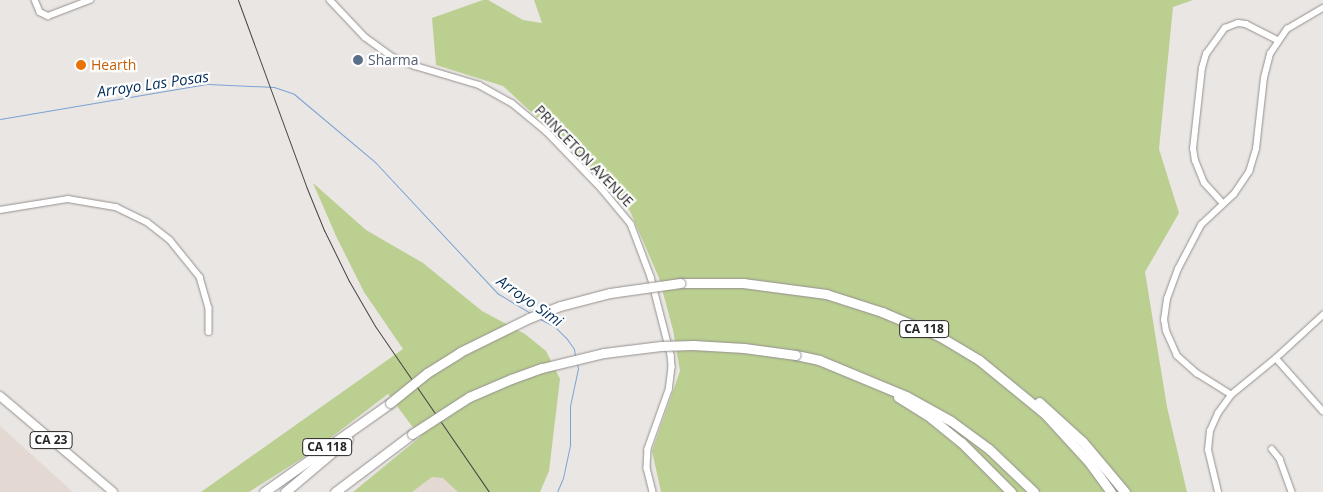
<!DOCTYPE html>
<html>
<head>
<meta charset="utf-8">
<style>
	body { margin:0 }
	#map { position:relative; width:1323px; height:492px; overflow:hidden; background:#eae6e3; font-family:"Open Sans",sans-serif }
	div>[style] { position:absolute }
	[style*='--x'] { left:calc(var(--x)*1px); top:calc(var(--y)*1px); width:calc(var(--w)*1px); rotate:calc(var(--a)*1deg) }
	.built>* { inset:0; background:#e4d9d2 }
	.green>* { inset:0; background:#bbcf91 }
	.stream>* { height:1px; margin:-0.5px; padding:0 0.5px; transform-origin:0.5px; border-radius:0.5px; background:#7aa3d4 }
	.roads { filter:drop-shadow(0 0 1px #94908e) drop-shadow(0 0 1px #94908e) }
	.minor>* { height:5.5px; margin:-2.75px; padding:0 2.75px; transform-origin:2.75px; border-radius:2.75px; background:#fff }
	.major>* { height:8px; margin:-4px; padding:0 4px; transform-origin:4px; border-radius:4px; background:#fff }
	.highway>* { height:9px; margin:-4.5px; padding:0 4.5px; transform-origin:4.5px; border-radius:4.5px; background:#fff }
	.rail>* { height:1px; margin:-0.5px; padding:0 0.5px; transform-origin:0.5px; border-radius:0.5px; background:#484645 }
	.bridges { filter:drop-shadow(0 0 1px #94908e) drop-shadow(0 0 1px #94908e) }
	.highway-bridge>* { height:9px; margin:-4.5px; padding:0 4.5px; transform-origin:4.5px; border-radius:4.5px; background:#fff }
	.dots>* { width:14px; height:14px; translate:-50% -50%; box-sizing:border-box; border:2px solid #fff; border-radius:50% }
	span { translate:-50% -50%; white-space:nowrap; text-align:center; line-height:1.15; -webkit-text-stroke:4.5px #fff; paint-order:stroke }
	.shield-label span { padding:1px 4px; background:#fff; border:1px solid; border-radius:4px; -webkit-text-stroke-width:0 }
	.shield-label { font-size:12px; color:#272525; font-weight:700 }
	.service-label { font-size:14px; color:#4e5e75 }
	.left { translate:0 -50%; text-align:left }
	.food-label { font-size:14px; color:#c56008 }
	.street-label { font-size:14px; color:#272525 }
	.water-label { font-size:15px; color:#002c59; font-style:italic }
</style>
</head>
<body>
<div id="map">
	<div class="built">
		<i style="clip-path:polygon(0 426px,73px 492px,0 492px)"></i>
		<i style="clip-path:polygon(445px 463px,467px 492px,406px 492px)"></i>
	</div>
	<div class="green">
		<i style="clip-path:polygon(483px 0,488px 0,523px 20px,542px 23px,534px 0,1193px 0,1173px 7px,1159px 149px,1179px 213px,1145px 272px,1167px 407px,1187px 492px,661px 492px,652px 451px,680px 371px,673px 330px,659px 278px,630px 211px,569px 147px,503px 86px,436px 65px,432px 18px)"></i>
		<i style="clip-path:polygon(313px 183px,366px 230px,423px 263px,482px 311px,525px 334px,546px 351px,560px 379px,549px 471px,540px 492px,458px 492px,443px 478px,432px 477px,412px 492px,353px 492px,420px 437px,388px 394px,312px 452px,249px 492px,201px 492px,403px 349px,364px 292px,336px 236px)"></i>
	</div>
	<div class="stream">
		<i style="--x:0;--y:119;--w:211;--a:-9.6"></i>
		<i style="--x:208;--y:84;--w:66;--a:2.6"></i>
		<i style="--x:274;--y:87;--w:21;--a:19"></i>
		<i style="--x:294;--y:94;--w:106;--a:40"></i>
		<i style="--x:375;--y:162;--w:179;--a:47"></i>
		<i style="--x:497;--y:293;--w:39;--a:31"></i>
		<i style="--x:540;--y:319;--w:16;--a:27"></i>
		<i style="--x:554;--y:326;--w:18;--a:45"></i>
		<i style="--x:567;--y:339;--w:12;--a:55"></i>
		<i style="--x:574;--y:349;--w:7;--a:82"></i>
		<i style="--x:557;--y:492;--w:15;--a:-67"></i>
		<i style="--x:563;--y:478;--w:35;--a:-78"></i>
		<i style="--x:570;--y:444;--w:38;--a:-90"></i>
		<i style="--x:570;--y:406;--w:38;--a:-78"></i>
		<i style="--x:578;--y:369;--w:6;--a:-99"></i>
	</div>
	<div class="roads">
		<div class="minor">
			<i style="--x:35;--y:0;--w:13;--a:67"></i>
			<i style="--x:40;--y:12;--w:9;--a:27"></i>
			<i style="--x:48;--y:16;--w:45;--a:-20.9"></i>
			<i style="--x:330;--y:0;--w:51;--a:46.6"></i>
			<i style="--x:365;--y:37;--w:34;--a:36"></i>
			<i style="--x:393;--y:57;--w:24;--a:22"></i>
			<i style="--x:415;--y:66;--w:67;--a:16.5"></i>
			<i style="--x:479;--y:85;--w:38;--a:29"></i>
			<i style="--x:512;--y:103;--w:45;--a:39.6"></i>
			<i style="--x:547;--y:132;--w:78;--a:46"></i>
			<i style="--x:601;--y:188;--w:47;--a:50.2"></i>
			<i style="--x:631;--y:224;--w:57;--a:69.3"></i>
			<i style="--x:651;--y:277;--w:81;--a:75.6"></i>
			<i style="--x:671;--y:355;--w:12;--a:85"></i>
			<i style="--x:672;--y:367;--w:23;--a:97"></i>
			<i style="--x:669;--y:390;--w:63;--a:109.6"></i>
			<i style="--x:648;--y:449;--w:19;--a:93"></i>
			<i style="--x:647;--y:468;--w:25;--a:76"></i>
			<i style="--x:1223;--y:204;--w:28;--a:-132"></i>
			<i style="--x:1204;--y:183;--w:24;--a:-112"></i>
			<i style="--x:1195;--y:161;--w:12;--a:-99"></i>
			<i style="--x:1193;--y:149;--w:81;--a:-83.7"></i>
			<i style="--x:1202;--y:68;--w:15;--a:-74"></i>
			<i style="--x:1206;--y:54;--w:32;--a:-54"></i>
			<i style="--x:1225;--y:28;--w:14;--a:-21"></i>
			<i style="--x:1238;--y:23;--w:8;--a:7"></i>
			<i style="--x:1246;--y:24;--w:36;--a:27"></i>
			<i style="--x:0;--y:210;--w:69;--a:-9.2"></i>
			<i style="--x:68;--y:199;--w:49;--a:9.5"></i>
			<i style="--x:116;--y:207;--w:34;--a:26"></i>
			<i style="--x:147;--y:222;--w:29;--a:38"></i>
			<i style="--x:170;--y:240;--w:48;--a:51"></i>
			<i style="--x:200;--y:277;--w:32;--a:74"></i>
			<i style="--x:209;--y:308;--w:24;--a:90"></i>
			<i style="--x:1276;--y:358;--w:71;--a:48.4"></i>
			<i style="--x:1231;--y:395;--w:40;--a:-148"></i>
			<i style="--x:1197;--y:374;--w:27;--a:-138"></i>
			<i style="--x:1177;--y:356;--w:27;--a:-114"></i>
			<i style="--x:1166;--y:331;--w:11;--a:-100"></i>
			<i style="--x:1164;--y:320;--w:21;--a:-82"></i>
			<i style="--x:1167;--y:299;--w:32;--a:-70"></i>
			<i style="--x:1178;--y:269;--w:50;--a:-62.4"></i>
			<i style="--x:1201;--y:225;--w:45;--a:-43.2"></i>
			<i style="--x:1234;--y:194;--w:27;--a:-56"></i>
			<i style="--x:1249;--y:172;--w:24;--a:-73"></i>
			<i style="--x:1256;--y:149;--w:71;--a:-83.6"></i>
			<i style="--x:1264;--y:78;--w:25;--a:-76"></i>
			<i style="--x:1270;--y:54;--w:30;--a:-56"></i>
			<i style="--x:1287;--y:29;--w:42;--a:-30.3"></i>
			<i style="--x:1272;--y:449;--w:13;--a:51"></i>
			<i style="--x:1280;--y:459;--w:35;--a:70"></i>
			<i style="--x:1218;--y:492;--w:43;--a:-103.4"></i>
			<i style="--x:1208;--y:450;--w:19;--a:-84"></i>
			<i style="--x:1210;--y:431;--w:20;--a:-66"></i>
			<i style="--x:1218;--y:413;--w:22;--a:-54"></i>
			<i style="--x:1231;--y:395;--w:58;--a:-39.4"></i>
			<i style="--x:1276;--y:358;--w:64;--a:-42.5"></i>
		</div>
		<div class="major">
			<i style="--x:0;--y:396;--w:148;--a:40.3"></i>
		</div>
		<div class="highway">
			<i style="--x:680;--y:283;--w:63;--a:0"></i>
			<i style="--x:743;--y:283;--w:84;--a:7.5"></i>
			<i style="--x:826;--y:294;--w:59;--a:17.8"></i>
			<i style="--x:882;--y:312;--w:62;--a:22.8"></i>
			<i style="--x:939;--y:336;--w:47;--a:31"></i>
			<i style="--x:979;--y:360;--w:85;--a:39.3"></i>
			<i style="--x:1045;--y:414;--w:65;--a:47.5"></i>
			<i style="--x:1089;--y:462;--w:37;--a:54"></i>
			<i style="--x:796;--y:355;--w:24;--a:12"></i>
			<i style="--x:819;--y:360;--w:94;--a:22.5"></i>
			<i style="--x:906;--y:396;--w:51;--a:29.1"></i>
			<i style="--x:951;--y:421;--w:47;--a:36.4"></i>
			<i style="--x:989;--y:449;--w:62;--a:43.7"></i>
			<i style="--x:898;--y:397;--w:39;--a:32"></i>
			<i style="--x:931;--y:418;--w:38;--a:39"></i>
			<i style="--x:961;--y:442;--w:71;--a:45"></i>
			<i style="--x:1039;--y:402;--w:58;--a:42.2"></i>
			<i style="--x:1082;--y:441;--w:67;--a:49.9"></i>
			<i style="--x:264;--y:492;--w:154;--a:-35.2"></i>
			<i style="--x:285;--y:492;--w:82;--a:-40.1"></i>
			<i style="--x:335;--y:492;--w:96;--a:-37"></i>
		</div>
	</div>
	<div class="rail">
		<i style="--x:238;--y:0;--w:198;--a:69.9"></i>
		<i style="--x:306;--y:186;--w:48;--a:67.8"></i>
		<i style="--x:324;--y:230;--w:57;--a:63.9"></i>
		<i style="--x:349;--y:281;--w:52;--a:60"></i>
		<i style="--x:375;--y:326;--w:201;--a:55.5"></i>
	</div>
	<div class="bridges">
		<div class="highway-bridge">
			<i style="--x:390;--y:403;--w:48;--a:-39"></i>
			<i style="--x:427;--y:373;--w:39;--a:-32"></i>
			<i style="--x:460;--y:352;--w:77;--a:-26.2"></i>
			<i style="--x:529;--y:318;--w:33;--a:-21"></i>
			<i style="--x:560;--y:306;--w:52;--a:-14.6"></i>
			<i style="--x:610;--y:293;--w:71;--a:-8.1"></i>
			<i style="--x:412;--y:434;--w:68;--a:-33"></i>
			<i style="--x:469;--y:397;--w:46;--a:-23.2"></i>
			<i style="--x:511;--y:379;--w:33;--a:-20"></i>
			<i style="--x:542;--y:368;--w:64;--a:-13.6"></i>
			<i style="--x:604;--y:353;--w:57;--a:-7"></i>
			<i style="--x:661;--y:346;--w:32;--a:-2"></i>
			<i style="--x:693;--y:345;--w:51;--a:3.4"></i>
			<i style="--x:744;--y:348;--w:52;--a:7.7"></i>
		</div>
	</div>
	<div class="dots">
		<i style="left:358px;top:60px;background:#5c6f8a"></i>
		<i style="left:81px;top:65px;background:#e8710a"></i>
	</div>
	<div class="shield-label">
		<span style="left:924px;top:329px">CA 118</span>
		<span style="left:51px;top:440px">CA 23</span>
		<span style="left:327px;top:447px">CA 118</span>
	</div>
	<div class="service-label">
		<span class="left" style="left:368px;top:60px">Sharma</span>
	</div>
	<div class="food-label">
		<span class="left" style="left:91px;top:65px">Hearth</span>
	</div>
	<div class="street-label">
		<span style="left:584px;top:156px;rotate:46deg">PRINCETON AVENUE</span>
	</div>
	<div class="water-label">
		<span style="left:153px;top:84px;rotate:-8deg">Arroyo Las Posas</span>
		<span style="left:530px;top:301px;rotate:35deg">Arroyo Simi</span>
	</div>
</div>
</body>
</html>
